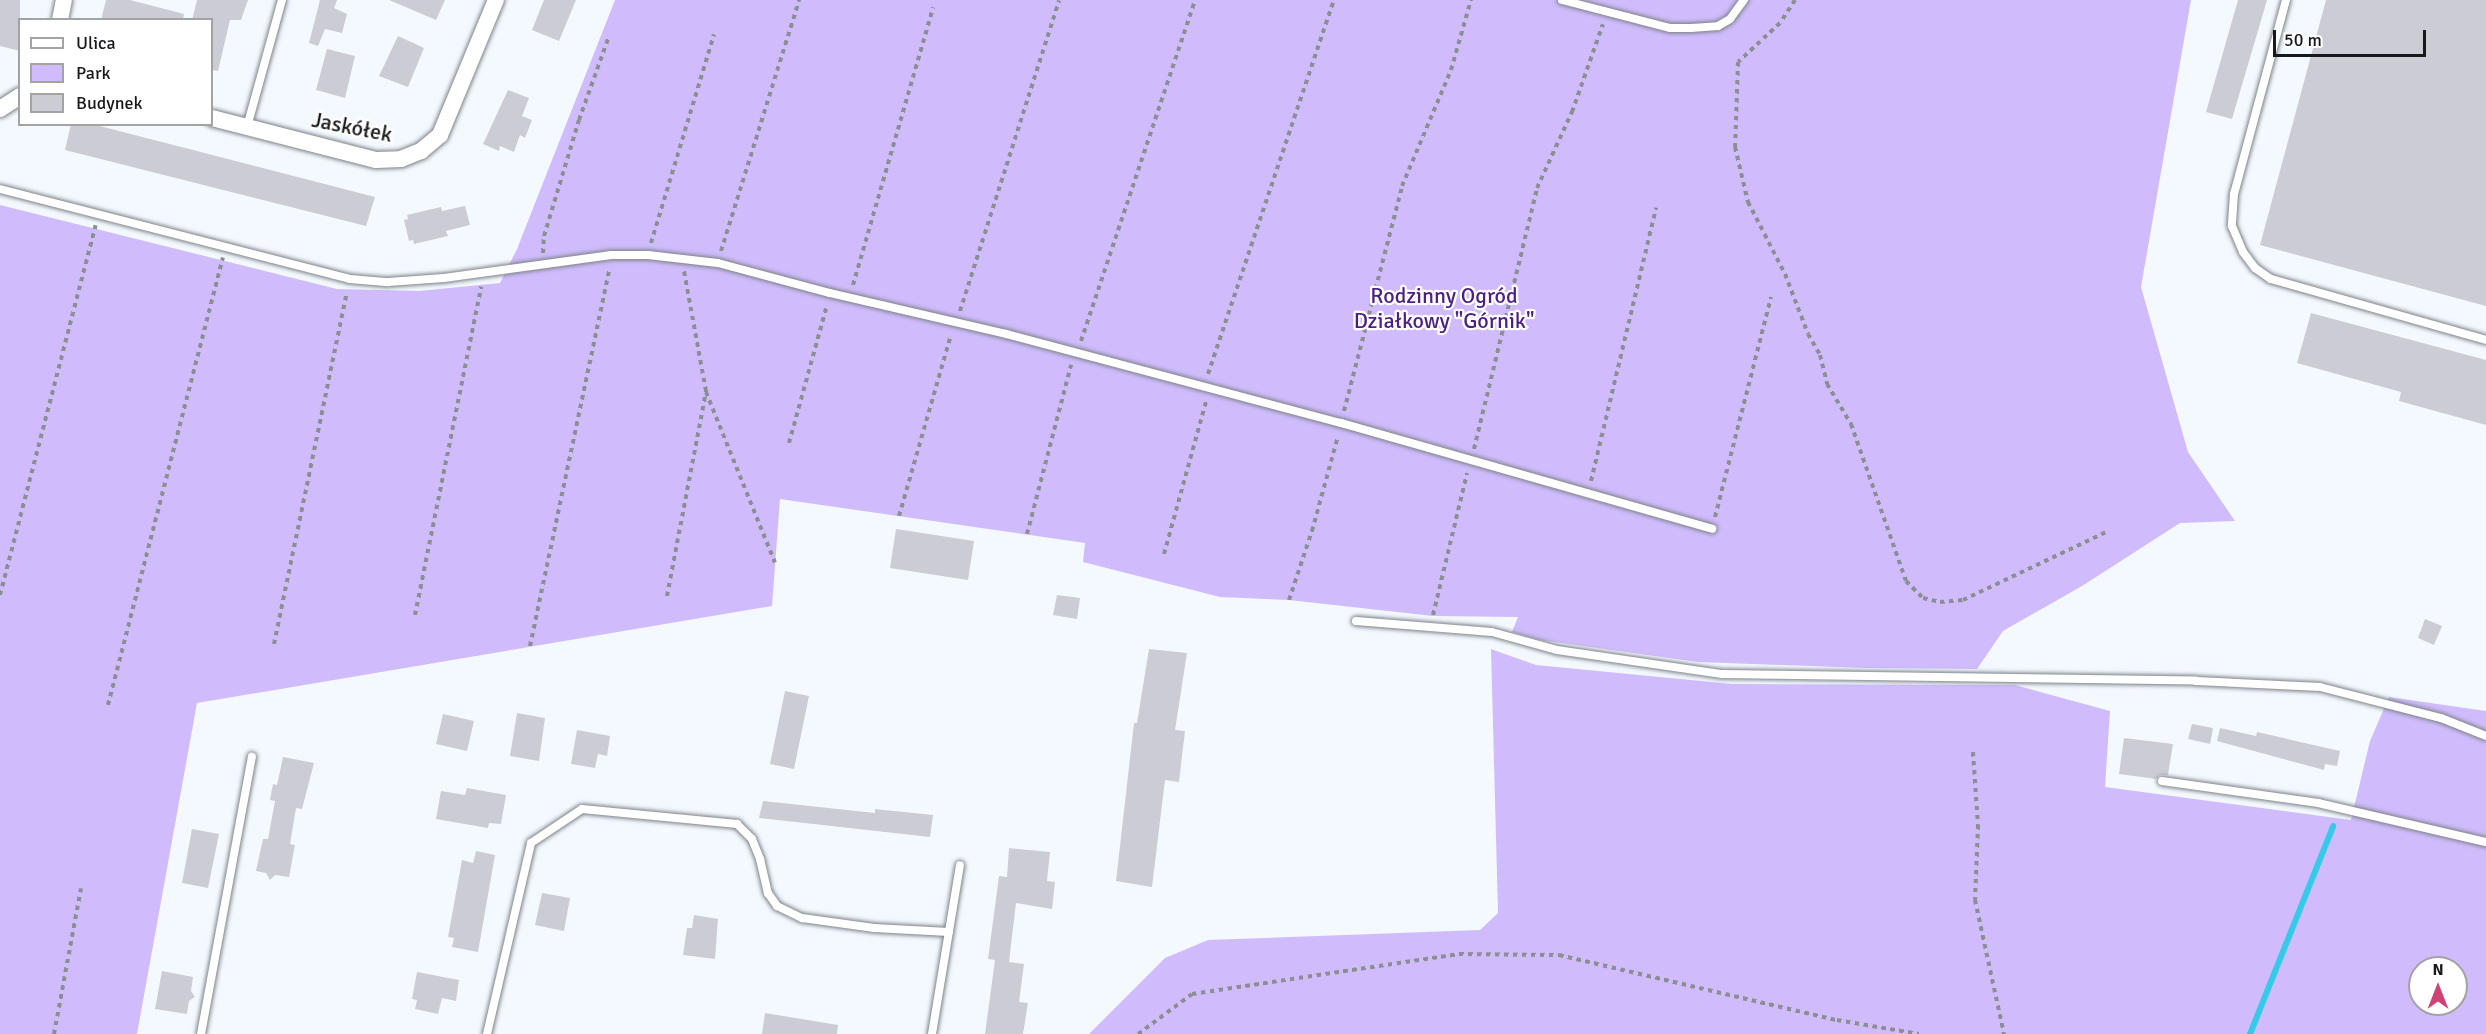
<!DOCTYPE html>
<html>
<head>
<meta charset="utf-8">
<style>
	body { margin:0 }
	#map { position:relative; width:2486px; height:1034px; overflow:hidden; background:#f4f9ff; font-family:Signika,sans-serif }
	div>[style] { position:absolute }
	[style*='--x'] { left:calc(var(--x)*1px); top:calc(var(--y)*1px); width:calc(var(--w)*1px); rotate:calc(var(--a)*1deg) }
	.green>* { inset:0; background:#d0bcfd }
	.stream>* { height:6px; margin:-3px; padding:0 3px; transform-origin:3px; border-radius:3px; background:#34cae8 }
	.building>* { inset:0; background:#cccdd4 }
	.path>* { height:4px; margin-top:-2px; transform-origin:0; background:repeating-linear-gradient(90deg,#8b8e92 0 4.5px,transparent 0 9px) }
	.roads { filter:drop-shadow(0 0 2px #7f8389) drop-shadow(0 0 2px #7f8389) }
	.lane>* { height:8px; margin:-4px; padding:0 4px; transform-origin:4px; border-radius:4px; background:#fff }
	.street>* { height:16px; margin:-8px; padding:0 8px; transform-origin:8px; border-radius:8px; background:#fff }
	span { translate:-50% -50%; white-space:nowrap; text-align:center; line-height:1.15; -webkit-text-stroke:4.5px #fff; paint-order:stroke }
	.street-label { font-size:22px; color:#18191b }
	.park-label { font-size:22px; color:#4c1f83 }
	.legend { position:absolute; left:18px; top:18px; width:195px; height:108px; box-sizing:border-box; background:#fff; border:2px solid #a3a3a4; margin:0; padding:8px 10px; list-style:none; font-size:18px; color:#18191b }
	.legend li { display:flex; align-items:center; gap:12px; height:30px }
	.legend b { width:30px; border:2px solid #a3a3a4 }
	.north { position:absolute; left:2408px; top:956px; width:60px; height:60px; box-sizing:border-box; background:#fff; border:2px solid #a3a3a4; border-radius:50%; rotate:0deg; font-size:16px; font-weight:700; line-height:24px; text-align:center; color:#18191b }
	.north::after { content:''; display:block; margin:auto; width:21px; height:27px; background:#ce4276; clip-path:polygon(50% 0,100% 100%,50% 72%,0 100%) }
	.scale { position:absolute; left:2273px; top:30px; width:153px; height:27px; box-sizing:border-box; border:3px solid #18191b; border-top:0; padding-left:8px; font-size:18px; line-height:21px; white-space:nowrap; color:#18191b; -webkit-text-stroke:4px #fff; paint-order:stroke }
</style>
</head>
<body>
<div id="map">
	<div class="green">
		<i style="clip-path:polygon(615px 0,2191px 0,2141px 287px,2188px 452px,2235px 521px,2180px 523px,2082px 586px,2003px 631px,1977px 669px,1867px 668px,1698px 662px,1540px 640px,1512px 632px,1518px 617px,1433px 616px,1289px 600px,1220px 597px,1083px 562px,1085px 543px,780px 499px,772px 606px,197px 703px,137px 1034px,0 1034px,0 205px,337px 289px,419px 291px,500px 283px,517px 249px)"></i>
		<i style="clip-path:polygon(evenodd,1491px 649px,1536px 665px,1732px 684px,2015px 685px,2110px 711px,2105px 787px,2351px 820px,2370px 741px,2389px 697px,2486px 711px,2486px 1034px,1089px 1034px,1165px 958px,1208px 940px,1480px 930px,1498px 913px,1491px 649px,2420px 968px,2456px 968px,2456px 1004px,2420px 1004px,2420px 968px)"></i>
	</div>
	<div class="stream">
		<i style="--x:2250;--y:1034;--w:224;--a:-68.2"></i>
	</div>
	<div class="building">
		<i style="clip-path:polygon(0 0,20px 0,20px 51px,0 46px)"></i>
		<i style="clip-path:polygon(106px 0,130px 0,184px 14px,183px 20px,101px 20px)"></i>
		<i style="clip-path:polygon(197px 0,248px 0,241px 20px,230px 20px,218px 71px,212px 70px,212px 20px,192px 20px)"></i>
		<i style="clip-path:polygon(320px 0,337px 0,334px 8px,347px 14px,342px 33px,325px 29px,318px 46px,309px 43px)"></i>
		<i style="clip-path:polygon(389px 0,445px 0,436px 20px)"></i>
		<i style="clip-path:polygon(544px 0,576px 0,559px 41px,532px 30px)"></i>
		<i style="clip-path:polygon(2238px 0,2267px 0,2232px 119px,2206px 112px)"></i>
		<i style="clip-path:polygon(2326px 0,2486px 0,2486px 306px,2260px 245px)"></i>
		<i style="clip-path:polygon(398px 36px,424px 48px,408px 87px,379px 76px)"></i>
		<i style="clip-path:polygon(327px 49px,355px 56px,345px 98px,316px 90px)"></i>
		<i style="clip-path:polygon(508px 90px,529px 98px,522px 116px,532px 120px,525px 138px,520px 135px,514px 152px,500px 146px,499px 151px,483px 144px)"></i>
		<i style="clip-path:polygon(71px 124px,92px 124px,375px 197px,366px 226px,65px 150px)"></i>
		<i style="clip-path:polygon(465px 206px,470px 225px,446px 231px,448px 236px,414px 244px,413px 240px,409px 241px,404px 220px,408px 219px,407px 215px,441px 207px,442px 211px)"></i>
		<i style="clip-path:polygon(2311px 313px,2486px 360px,2486px 425px,2399px 401px,2401px 392px,2297px 363px)"></i>
		<i style="clip-path:polygon(896px 529px,974px 541px,968px 580px,890px 568px)"></i>
		<i style="clip-path:polygon(1057px 595px,1080px 598px,1077px 619px,1053px 615px)"></i>
		<i style="clip-path:polygon(2425px 619px,2442px 626px,2434px 645px,2418px 638px)"></i>
		<i style="clip-path:polygon(1149px 649px,1187px 653px,1175px 730px,1185px 731px,1179px 782px,1165px 780px,1152px 887px,1116px 881px,1134px 723px,1137px 723px)"></i>
		<i style="clip-path:polygon(785px 691px,809px 696px,794px 769px,770px 764px)"></i>
		<i style="clip-path:polygon(517px 713px,545px 718px,539px 761px,510px 756px)"></i>
		<i style="clip-path:polygon(443px 714px,474px 721px,467px 751px,436px 744px)"></i>
		<i style="clip-path:polygon(2192px 724px,2213px 728px,2210px 744px,2188px 739px)"></i>
		<i style="clip-path:polygon(2220px 728px,2256px 736px,2257px 732px,2340px 751px,2337px 766px,2325px 764px,2324px 770px,2217px 741px)"></i>
		<i style="clip-path:polygon(577px 730px,610px 736px,607px 756px,598px 754px,595px 768px,571px 764px)"></i>
		<i style="clip-path:polygon(2124px 738px,2173px 744px,2168px 775px,2160px 775px,2156px 779px,2119px 774px)"></i>
		<i style="clip-path:polygon(283px 757px,314px 763px,302px 809px,296px 808px,290px 844px,295px 845px,289px 877px,275px 875px,270px 880px,266px 873px,256px 871px,263px 839px,268px 839px,275px 801px,270px 800px,273px 784px,277px 785px)"></i>
		<i style="clip-path:polygon(467px 788px,506px 795px,501px 824px,489px 823px,488px 828px,436px 819px,441px 791px,465px 795px)"></i>
		<i style="clip-path:polygon(763px 801px,875px 813px,875px 809px,933px 815px,930px 837px,759px 818px)"></i>
		<i style="clip-path:polygon(192px 829px,219px 834px,208px 888px,182px 883px)"></i>
		<i style="clip-path:polygon(1009px 848px,1050px 852px,1047px 881px,1055px 882px,1052px 909px,1016px 903px,1009px 962px,1024px 964px,1019px 1002px,1028px 1003px,1023px 1034px,985px 1034px,995px 960px,988px 959px,999px 876px,1007px 877px)"></i>
		<i style="clip-path:polygon(476px 851px,495px 855px,478px 952px,452px 947px,454px 938px,448px 937px,462px 860px,473px 863px)"></i>
		<i style="clip-path:polygon(542px 893px,570px 898px,564px 931px,535px 925px)"></i>
		<i style="clip-path:polygon(694px 915px,718px 919px,715px 959px,683px 955px,687px 928px,692px 928px)"></i>
		<i style="clip-path:polygon(162px 971px,193px 977px,191px 991px,195px 997px,189px 1001px,187px 1014px,155px 1009px)"></i>
		<i style="clip-path:polygon(417px 972px,459px 980px,456px 1001px,442px 998px,438px 1014px,415px 1009px,417px 1000px,412px 999px)"></i>
		<i style="clip-path:polygon(765px 1013px,838px 1025px,837px 1034px,762px 1034px)"></i>
	</div>
	<div class="path">
		<i style="--x:1795;--y:0;--w:27;--a:123"></i>
		<i style="--x:1780;--y:23;--w:57;--a:137.1"></i>
		<i style="--x:1738;--y:62;--w:85;--a:92"></i>
		<i style="--x:1735;--y:147;--w:57;--a:76.7"></i>
		<i style="--x:1748;--y:202;--w:81;--a:62.8"></i>
		<i style="--x:1785;--y:274;--w:64;--a:69"></i>
		<i style="--x:1808;--y:334;--w:24;--a:60"></i>
		<i style="--x:1820;--y:355;--w:30;--a:76"></i>
		<i style="--x:1827;--y:384;--w:47;--a:59"></i>
		<i style="--x:1851;--y:424;--w:166;--a:70.7"></i>
		<i style="--x:1906;--y:581;--w:24;--a:45"></i>
		<i style="--x:1923;--y:598;--w:17;--a:13"></i>
		<i style="--x:1940;--y:602;--w:23;--a:-5"></i>
		<i style="--x:1963;--y:600;--w:158;--a:-25.4"></i>
		<i style="--x:651;--y:243;--w:218;--a:-73.2"></i>
		<i style="--x:721;--y:251;--w:263;--a:-72.7"></i>
		<i style="--x:543;--y:253;--w:17;--a:-87"></i>
		<i style="--x:544;--y:236;--w:121;--a:-73.2"></i>
		<i style="--x:579;--y:120;--w:86;--a:-70.3"></i>
		<i style="--x:853;--y:285;--w:289;--a:-73.9"></i>
		<i style="--x:960;--y:311;--w:326;--a:-72.3"></i>
		<i style="--x:1081;--y:341;--w:360;--a:-71.5"></i>
		<i style="--x:1208;--y:374;--w:395;--a:-71.4"></i>
		<i style="--x:706;--y:392;--w:184;--a:68"></i>
		<i style="--x:1344;--y:411;--w:232;--a:-75.5"></i>
		<i style="--x:1402;--y:186;--w:126;--a:-67.1"></i>
		<i style="--x:1451;--y:70;--w:73;--a:-74.1"></i>
		<i style="--x:789;--y:443;--w:143;--a:-74.6"></i>
		<i style="--x:1474;--y:449;--w:268;--a:-76.4"></i>
		<i style="--x:1537;--y:188;--w:84;--a:-65.3"></i>
		<i style="--x:1572;--y:112;--w:93;--a:-70.6"></i>
		<i style="--x:1591;--y:481;--w:281;--a:-76.6"></i>
		<i style="--x:899;--y:516;--w:188;--a:-74"></i>
		<i style="--x:1715;--y:517;--w:227;--a:-75.7"></i>
		<i style="--x:1027;--y:534;--w:175;--a:-75.4"></i>
		<i style="--x:1164;--y:554;--w:159;--a:-74.6"></i>
		<i style="--x:0;--y:595;--w:382;--a:-75.5"></i>
		<i style="--x:667;--y:596;--w:209;--a:-79.2"></i>
		<i style="--x:706;--y:391;--w:122;--a:-100.4"></i>
		<i style="--x:1289;--y:600;--w:73;--a:-71.6"></i>
		<i style="--x:1312;--y:531;--w:98;--a:-74.7"></i>
		<i style="--x:415;--y:615;--w:335;--a:-78.6"></i>
		<i style="--x:1433;--y:615;--w:146;--a:-76.5"></i>
		<i style="--x:274;--y:644;--w:359;--a:-78.3"></i>
		<i style="--x:530;--y:646;--w:387;--a:-78.1"></i>
		<i style="--x:108;--y:705;--w:462;--a:-75.6"></i>
		<i style="--x:1973;--y:752;--w:73;--a:86.1"></i>
		<i style="--x:1978;--y:825;--w:75;--a:92.3"></i>
		<i style="--x:1975;--y:900;--w:137;--a:77.8"></i>
		<i style="--x:54;--y:1034;--w:148;--a:-79.5"></i>
		<i style="--x:1138;--y:1034;--w:67;--a:-36.5"></i>
		<i style="--x:1192;--y:994;--w:270;--a:-8.5"></i>
		<i style="--x:1459;--y:954;--w:100;--a:0.6"></i>
		<i style="--x:1559;--y:955;--w:285;--a:13.2"></i>
		<i style="--x:1837;--y:1020;--w:83;--a:9.7"></i>
	</div>
	<div class="roads">
		<div class="lane">
			<i style="--x:1562;--y:0;--w:112;--a:14.5"></i>
			<i style="--x:1670;--y:28;--w:21;--a:0"></i>
			<i style="--x:1691;--y:28;--w:27;--a:-4"></i>
			<i style="--x:1718;--y:26;--w:14;--a:-30"></i>
			<i style="--x:1730;--y:19;--w:24;--a:-54"></i>
			<i style="--x:2286;--y:0;--w:201;--a:105"></i>
			<i style="--x:2234;--y:194;--w:32;--a:94"></i>
			<i style="--x:2232;--y:226;--w:28;--a:67"></i>
			<i style="--x:2243;--y:252;--w:20;--a:53"></i>
			<i style="--x:2255;--y:268;--w:19;--a:35"></i>
			<i style="--x:2271;--y:279;--w:223;--a:15.8"></i>
			<i style="--x:247;--y:127;--w:132;--a:-74.6"></i>
			<i style="--x:0;--y:189;--w:361;--a:14.4"></i>
			<i style="--x:350;--y:279;--w:38;--a:5"></i>
			<i style="--x:388;--y:282;--w:56;--a:-4.1"></i>
			<i style="--x:444;--y:278;--w:169;--a:-7.8"></i>
			<i style="--x:611;--y:255;--w:37;--a:0"></i>
			<i style="--x:648;--y:255;--w:70;--a:6.5"></i>
			<i style="--x:718;--y:263;--w:116;--a:15"></i>
			<i style="--x:830;--y:293;--w:181;--a:13.1"></i>
			<i style="--x:1006;--y:334;--w:347;--a:14.9"></i>
			<i style="--x:1341;--y:423;--w:386;--a:15.9"></i>
			<i style="--x:1356;--y:621;--w:136;--a:4.6"></i>
			<i style="--x:1492;--y:632;--w:67;--a:15.5"></i>
			<i style="--x:1557;--y:650;--w:167;--a:8.3"></i>
			<i style="--x:1722;--y:674;--w:474;--a:0.8"></i>
			<i style="--x:2196;--y:681;--w:124;--a:2.8"></i>
			<i style="--x:2320;--y:687;--w:125;--a:14.4"></i>
			<i style="--x:2441;--y:718;--w:48;--a:21.8"></i>
			<i style="--x:2162;--y:781;--w:158;--a:8"></i>
			<i style="--x:2318;--y:803;--w:172;--a:13.1"></i>
			<i style="--x:201;--y:1034;--w:282;--a:-79.6"></i>
			<i style="--x:487;--y:1034;--w:196;--a:-77"></i>
			<i style="--x:531;--y:843;--w:61;--a:-33.7"></i>
			<i style="--x:582;--y:809;--w:156;--a:5.5"></i>
			<i style="--x:737;--y:824;--w:21;--a:45"></i>
			<i style="--x:752;--y:839;--w:22;--a:68"></i>
			<i style="--x:760;--y:859;--w:35;--a:77"></i>
			<i style="--x:768;--y:893;--w:16;--a:55"></i>
			<i style="--x:777;--y:906;--w:28;--a:26"></i>
			<i style="--x:802;--y:918;--w:73;--a:7.9"></i>
			<i style="--x:874;--y:928;--w:75;--a:3.1"></i>
			<i style="--x:932;--y:1034;--w:171;--a:-80.6"></i>
		</div>
		<div class="street">
			<i style="--x:60;--y:20;--w:20;--a:-79"></i>
			<i style="--x:0;--y:109;--w:24;--a:-33"></i>
			<i style="--x:212;--y:118;--w:169;--a:14.4"></i>
			<i style="--x:376;--y:160;--w:25;--a:-2"></i>
			<i style="--x:401;--y:159;--w:22;--a:-22"></i>
			<i style="--x:421;--y:151;--w:25;--a:-40"></i>
			<i style="--x:440;--y:135;--w:146;--a:-67.5"></i>
		</div>
	</div>
	<div class="street-label">
		<span style="left:352px;top:127px;rotate:11deg">Jaskółek</span>
	</div>
	<div class="park-label">
		<span style="left:1444px;top:308px">Rodzinny Ogród<br>Działkowy "Górnik"</span>
	</div>
	<ul class="legend">
	<li><b style="height:8px;background:#fff"></b>Ulica</li>
	<li><b style="height:16px;background:#d0bcfd"></b>Park</li>
	<li><b style="height:16px;background:#cccdd4"></b>Budynek</li>
	</ul>
	<div class="north">N</div>
	<div class="scale">50 m</div>
</div>
</body>
</html>
